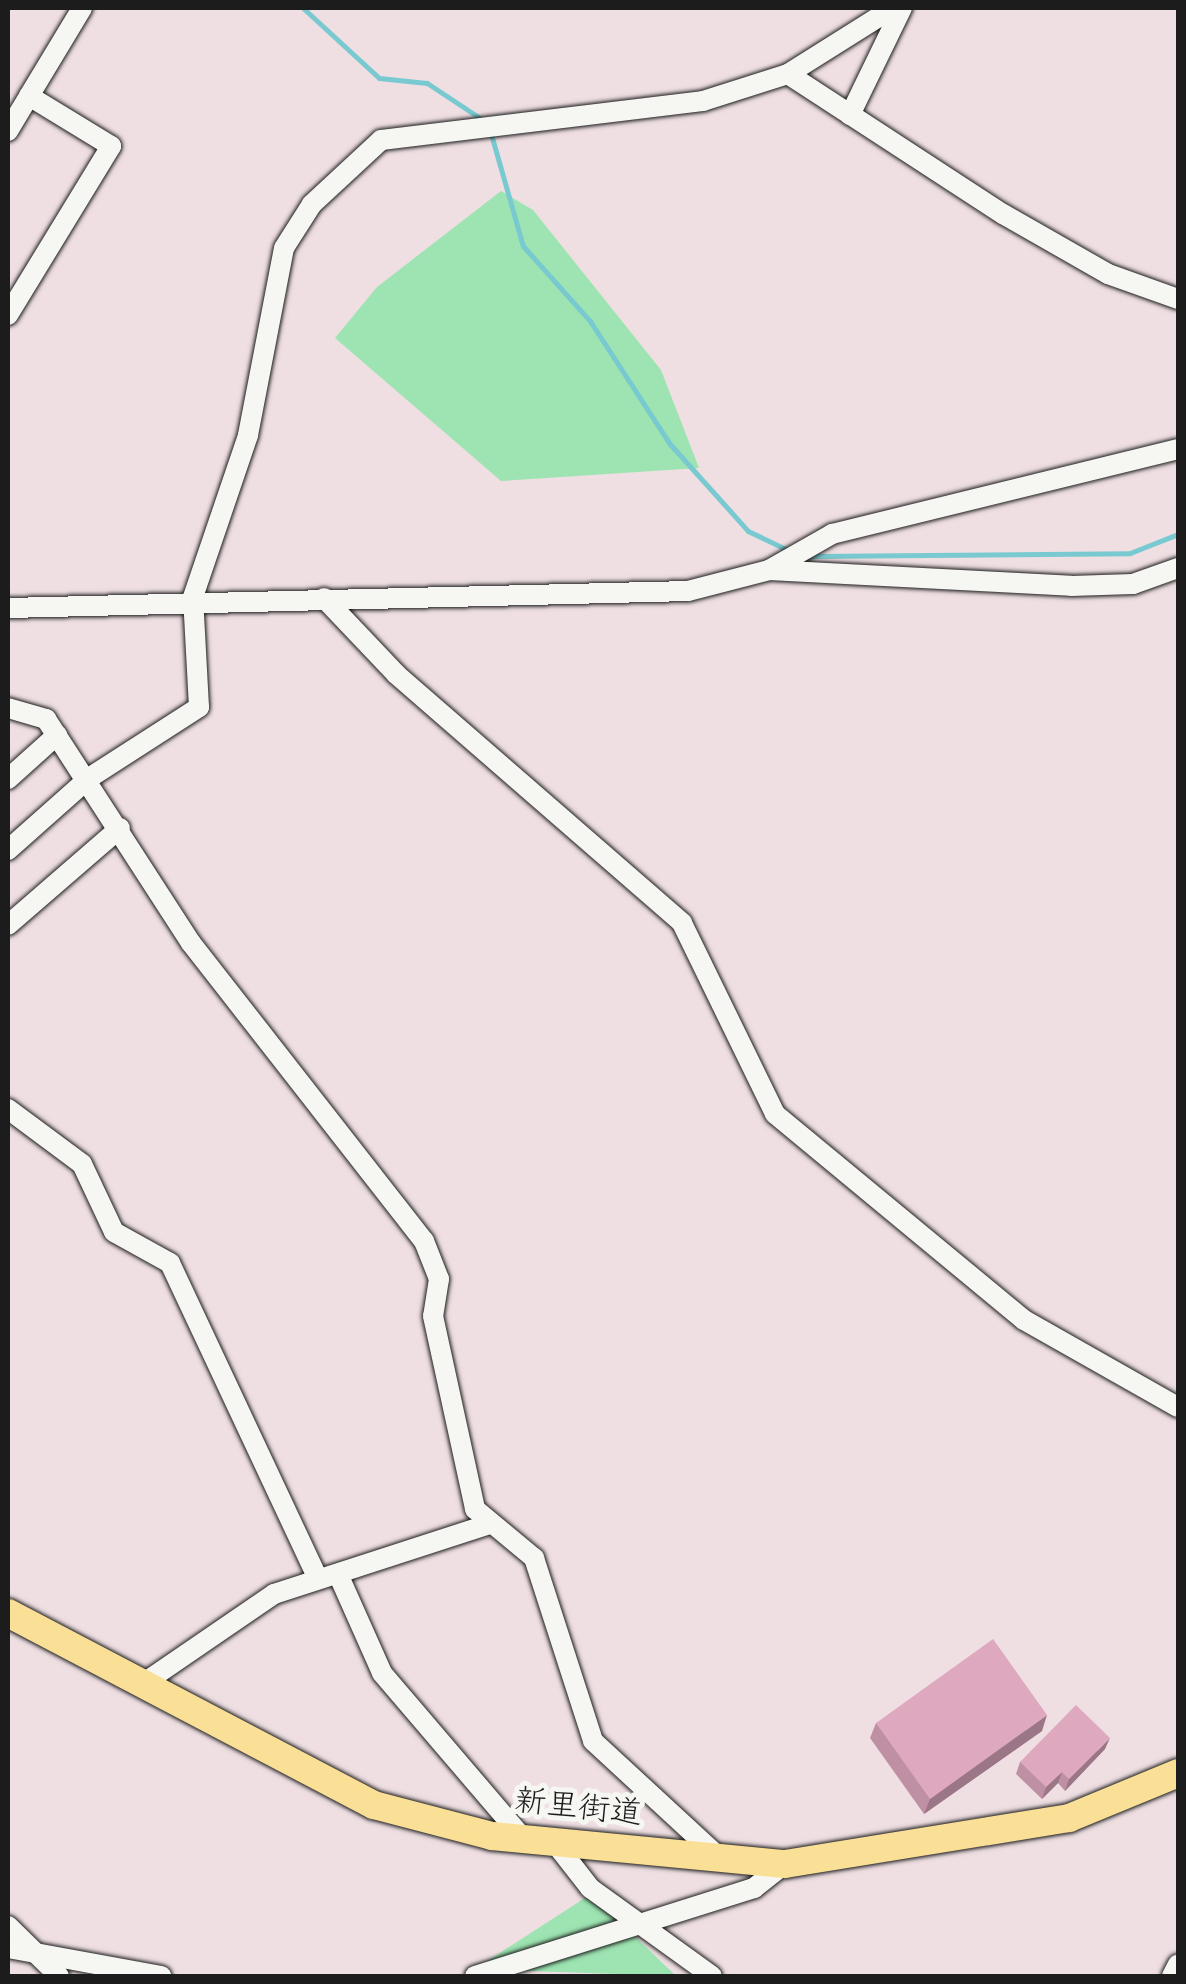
<!DOCTYPE html>
<html>
<head>
<meta charset="utf-8">
<style>
	body { margin:0 }
	#map { position:relative; width:1186px; height:1984px; overflow:hidden; background:#efdfe3; font-family:"Indie Flower","Klee One",sans-serif }
	div>[style] { position:absolute }
	[style*='--x'] { left:calc(var(--x)*1px); top:calc(var(--y)*1px); width:calc(var(--w)*1px); rotate:calc(var(--a)*1deg) }
	.green>* { inset:0; background:#9de4b2 }
	.stream>* { height:5px; margin:-2.5px; padding:0 2.5px; transform-origin:2.5px; border-radius:2.5px; background:#79cad0 }
	.roads { filter:drop-shadow(0 0 2px #1c1c1c) drop-shadow(0 0 2px #1c1c1c) }
	.minor>* { height:20px; margin:-10px; padding:0 10px; transform-origin:10px; border-radius:10px; background:#f6f6f2 }
	.major>* { height:28px; margin:-14px; padding:0 14px; transform-origin:14px; border-radius:14px; background:#fadf96 }
	.wall>* { inset:0; background:#bf90a4 }
	.shaded-wall>* { inset:0; background:#9b7686 }
	.building>* { inset:0; background:#dea8bf }
	span { translate:-50% -50%; white-space:nowrap; text-align:center; line-height:1.15; -webkit-text-stroke:10px #f6f6f2; paint-order:stroke }
	.street-label { font-size:32px; color:#1c1c1c }
	.frame { position:absolute; inset:0; border:10px solid #1c1c1c; pointer-events:none }
</style>
</head>
<body>
<div id="map">
	<div class="green">
		<i style="clip-path:polygon(501px 191px,533px 210px,661px 370px,699px 468px,501px 481px,335px 338px,377px 287px)"></i>
		<i style="clip-path:polygon(591px 1894px,676px 1976px,475px 1969px)"></i>
	</div>
	<div class="stream">
		<i style="--x:303;--y:8;--w:103;--a:42.6"></i>
		<i style="--x:379;--y:78;--w:48;--a:5.9"></i>
		<i style="--x:427;--y:83;--w:67;--a:33.5"></i>
		<i style="--x:491;--y:134;--w:116;--a:74.1"></i>
		<i style="--x:523;--y:246;--w:101;--a:48.2"></i>
		<i style="--x:590;--y:321;--w:147;--a:57"></i>
		<i style="--x:670;--y:444;--w:117;--a:48.1"></i>
		<i style="--x:748;--y:531;--w:47;--a:25.5"></i>
		<i style="--x:811;--y:556;--w:319;--a:-0.5"></i>
		<i style="--x:1130;--y:553;--w:52;--a:-21.6"></i>
	</div>
	<div class="roads">
		<div class="minor">
			<i style="--x:788;--y:74;--w:257;--a:33.1"></i>
			<i style="--x:1003;--y:214;--w:121;--a:29.7"></i>
			<i style="--x:1108;--y:274;--w:74;--a:19.7"></i>
			<i style="--x:850;--y:115;--w:119;--a:-64.1"></i>
			<i style="--x:8;--y:131;--w:41;--a:-59"></i>
			<i style="--x:8;--y:315;--w:198;--a:-58.6"></i>
			<i style="--x:111;--y:146;--w:96;--a:-148.6"></i>
			<i style="--x:29;--y:96;--w:103;--a:-58.9"></i>
			<i style="--x:769;--y:570;--w:302;--a:3"></i>
			<i style="--x:1071;--y:586;--w:62;--a:-1.8"></i>
			<i style="--x:1133;--y:584;--w:48;--a:-19.6"></i>
			<i style="--x:324;--y:598;--w:105;--a:46.5"></i>
			<i style="--x:396;--y:674;--w:379;--a:41"></i>
			<i style="--x:682;--y:923;--w:212;--a:64"></i>
			<i style="--x:775;--y:1114;--w:323;--a:39.6"></i>
			<i style="--x:1024;--y:1320;--w:177;--a:29.5"></i>
			<i style="--x:8;--y:608;--w:680;--a:-1.43"></i>
			<i style="--x:688;--y:591;--w:84;--a:-14.5"></i>
			<i style="--x:769;--y:570;--w:73;--a:-29.7"></i>
			<i style="--x:832;--y:534;--w:356;--a:-13.8"></i>
			<i style="--x:8;--y:708;--w:40;--a:16"></i>
			<i style="--x:46;--y:719;--w:267;--a:57.1"></i>
			<i style="--x:191;--y:943;--w:378;--a:52"></i>
			<i style="--x:424;--y:1241;--w:41;--a:68.5"></i>
			<i style="--x:439;--y:1279;--w:37;--a:99"></i>
			<i style="--x:433;--y:1316;--w:198;--a:77.7"></i>
			<i style="--x:475;--y:1509;--w:77;--a:39.7"></i>
			<i style="--x:534;--y:1558;--w:192;--a:72.1"></i>
			<i style="--x:593;--y:1741;--w:176;--a:42.7"></i>
			<i style="--x:8;--y:779;--w:66;--a:-41.9"></i>
			<i style="--x:8;--y:850;--w:108;--a:-41.6"></i>
			<i style="--x:89;--y:778;--w:131;--a:-32.8"></i>
			<i style="--x:199;--y:707;--w:110;--a:-93.1"></i>
			<i style="--x:193;--y:597;--w:171;--a:-71.2"></i>
			<i style="--x:248;--y:435;--w:190;--a:-79.1"></i>
			<i style="--x:284;--y:248;--w:52;--a:-57.5"></i>
			<i style="--x:312;--y:204;--w:94;--a:-42.8"></i>
			<i style="--x:381;--y:140;--w:324;--a:-6.9"></i>
			<i style="--x:703;--y:101;--w:89;--a:-17.6"></i>
			<i style="--x:788;--y:74;--w:124;--a:-32.2"></i>
			<i style="--x:8;--y:925;--w:148;--a:-40.9"></i>
			<i style="--x:8;--y:1109;--w:92;--a:36.6"></i>
			<i style="--x:82;--y:1164;--w:75;--a:64.8"></i>
			<i style="--x:114;--y:1232;--w:64;--a:29"></i>
			<i style="--x:170;--y:1263;--w:344;--a:64.9"></i>
			<i style="--x:338;--y:1574;--w:108;--a:66"></i>
			<i style="--x:382;--y:1673;--w:218;--a:49.5"></i>
			<i style="--x:144;--y:1683;--w:158;--a:-34.4"></i>
			<i style="--x:274;--y:1594;--w:226;--a:-18"></i>
			<i style="--x:555;--y:1843;--w:57;--a:52.1"></i>
			<i style="--x:590;--y:1888;--w:150;--a:35.8"></i>
			<i style="--x:8;--y:1926;--w:71;--a:44.4"></i>
			<i style="--x:8;--y:1948;--w:156;--a:10.4"></i>
			<i style="--x:475;--y:1976;--w:293;--a:-17.5"></i>
			<i style="--x:754;--y:1888;--w:39;--a:-38"></i>
			<i style="--x:1172;--y:1976;--w:13;--a:-63"></i>
		</div>
		<div class="major">
			<i style="--x:8;--y:1613;--w:413;--a:27.7"></i>
			<i style="--x:374;--y:1805;--w:122;--a:14.7"></i>
			<i style="--x:492;--y:1836;--w:294;--a:5.5"></i>
			<i style="--x:785;--y:1864;--w:288;--a:-9.2"></i>
			<i style="--x:1069;--y:1818;--w:118;--a:-22.4"></i>
		</div>
	</div>
	<div class="wall">
		<i style="clip-path:polygon(876px 1723px,1042px 1731px,924px 1814px,870px 1738px)"></i>
		<i style="clip-path:polygon(1105px 1749px,1065px 1791px,1058px 1783px,1042px 1799px,1016px 1774px,1020px 1762px)"></i>
	</div>
	<div class="shaded-wall">
		<i style="clip-path:polygon(1047px 1715px,1042px 1731px,924px 1814px,930px 1799px)"></i>
		<i style="clip-path:polygon(1110px 1738px,1105px 1749px,1065px 1791px,1069px 1779px)"></i>
		<i style="clip-path:polygon(1062px 1772px,1058px 1783px,1042px 1799px,1046px 1787px)"></i>
	</div>
	<div class="building">
		<i style="clip-path:polygon(993px 1639px,1047px 1715px,930px 1799px,876px 1723px)"></i>
		<i style="clip-path:polygon(1076px 1705px,1110px 1738px,1069px 1779px,1062px 1772px,1046px 1787px,1020px 1762px)"></i>
	</div>
	<div class="street-label">
		<span style="left:578px;top:1810px;rotate:6deg">新里街道</span>
	</div>
	<div class="frame"></div>
</div>
</body>
</html>
